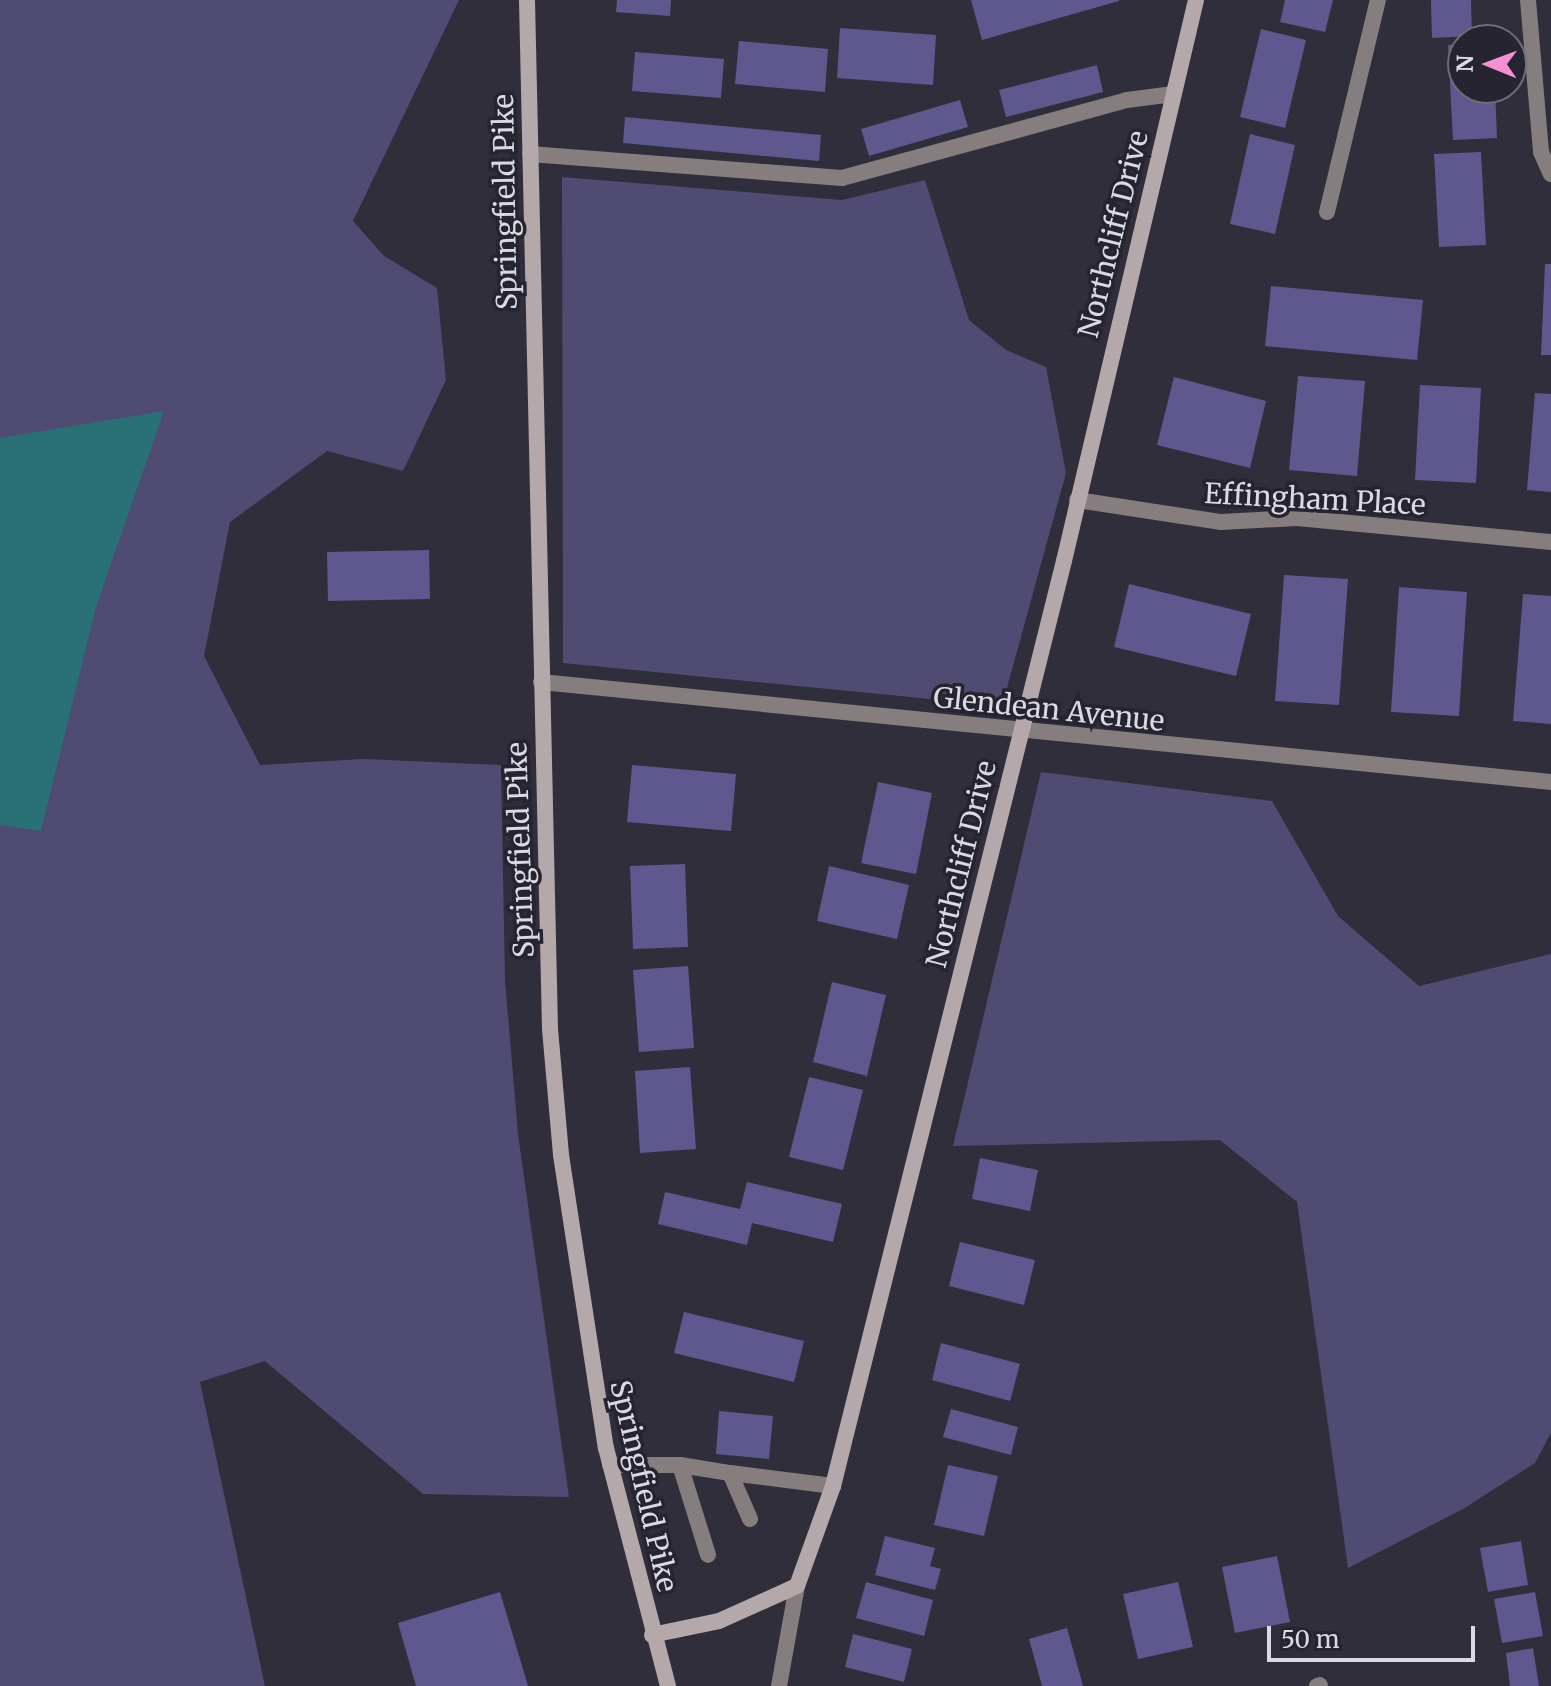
<!DOCTYPE html>
<html>
<head>
<meta charset="utf-8">
<style>
	body { margin:0 }
	#map { position:relative; width:1551px; height:1686px; overflow:hidden; background:#2f2e3a; font-family:Merriweather,serif }
	div>[style] { position:absolute }
	[style*='--x'] { left:calc(var(--x)*1px); top:calc(var(--y)*1px); width:calc(var(--w)*1px); rotate:calc(var(--a)*1deg) }
	.green>* { inset:0; background:#4f4b72 }
	.water>* { inset:0; background:#297077 }
	.building>* { inset:0; background:#5f588f }
	.lane>* { height:16px; margin:-8px; padding:0 8px; transform-origin:8px; border-radius:8px; background:#857d7e }
	.street>* { height:16px; margin:-8px; padding:0 8px; transform-origin:8px; border-radius:8px; background:#857d7e }
	.secondary>* { height:16px; margin:-8px; padding:0 8px; transform-origin:8px; border-radius:8px; background:#b5a8aa }
	span { translate:-50% -50%; white-space:nowrap; text-align:center; line-height:1.15; -webkit-text-stroke:7px #252430; paint-order:stroke }
	.street-label { font-size:28px; color:#dbdae2 }
	.north { position:absolute; left:1447px; top:24px; width:80px; height:80px; box-sizing:border-box; background:#252430; border:2px solid #6e6d77; border-radius:50%; rotate:271deg; font-size:22px; font-weight:700; line-height:32px; text-align:center; color:#dbdae2 }
	.north::after { content:''; display:block; margin:auto; width:28px; height:36px; background:#f591d2; clip-path:polygon(50% 0,100% 100%,50% 72%,0 100%) }
	.scale { position:absolute; left:1267px; top:1626px; width:208px; height:36px; box-sizing:border-box; border:4px solid #dbdae2; border-top:0; padding-left:10px; font-size:24px; line-height:28px; white-space:nowrap; color:#dbdae2; -webkit-text-stroke:6px #252430; paint-order:stroke }
</style>
</head>
<body>
<div id="map">
	<div class="green">
		<i style="clip-path:polygon(0 0,459px 0,353px 221px,384px 256px,437px 288px,446px 380px,403px 471px,327px 451px,230px 522px,204px 656px,260px 765px,363px 759px,501px 765px,505px 980px,518px 1134px,569px 1497px,423px 1494px,265px 1361px,200px 1382px,265px 1686px,0 1686px)"></i>
		<i style="clip-path:polygon(562px 177px,842px 200px,925px 180px,969px 320px,1006px 350px,1046px 367px,1066px 473px,1002px 706px,563px 663px)"></i>
		<i style="clip-path:polygon(1041px 772px,1272px 801px,1338px 916px,1419px 986px,1551px 954px,1551px 1433px,1535px 1463px,1463px 1509px,1348px 1568px,1297px 1202px,1220px 1140px,953px 1146px)"></i>
	</div>
	<div class="water">
		<i style="clip-path:polygon(164px 411px,96px 607px,41px 831px,0 825px,0 438px)"></i>
	</div>
	<div class="building">
		<i style="clip-path:polygon(617px 0,671px 0,670px 16px,616px 12px)"></i>
		<i style="clip-path:polygon(971px 0,1119px 0,1119px 1px,982px 40px)"></i>
		<i style="clip-path:polygon(1285px 0,1333px 0,1325px 32px,1280px 22px)"></i>
		<i style="clip-path:polygon(1431px 0,1471px 0,1472px 36px,1432px 38px)"></i>
		<i style="clip-path:polygon(840px 28px,936px 35px,933px 85px,837px 78px)"></i>
		<i style="clip-path:polygon(1261px 29px,1306px 40px,1285px 128px,1240px 117px)"></i>
		<i style="clip-path:polygon(739px 41px,828px 49px,825px 92px,735px 84px)"></i>
		<i style="clip-path:polygon(1463px 44px,1463px 88px,1495px 88px,1497px 138px,1453px 140px,1448px 45px)"></i>
		<i style="clip-path:polygon(635px 52px,724px 59px,721px 98px,632px 91px)"></i>
		<i style="clip-path:polygon(1097px 65px,1103px 92px,1006px 117px,999px 90px)"></i>
		<i style="clip-path:polygon(960px 100px,968px 127px,869px 156px,861px 129px)"></i>
		<i style="clip-path:polygon(625px 117px,821px 135px,819px 161px,623px 143px)"></i>
		<i style="clip-path:polygon(1250px 134px,1295px 145px,1275px 234px,1230px 224px)"></i>
		<i style="clip-path:polygon(1481px 152px,1486px 245px,1439px 247px,1434px 154px)"></i>
		<i style="clip-path:polygon(1545px 264px,1551px 264px,1551px 355px,1541px 355px)"></i>
		<i style="clip-path:polygon(1271px 286px,1423px 300px,1417px 360px,1265px 346px)"></i>
		<i style="clip-path:polygon(1298px 376px,1365px 381px,1357px 476px,1289px 470px)"></i>
		<i style="clip-path:polygon(1174px 377px,1266px 401px,1250px 468px,1157px 445px)"></i>
		<i style="clip-path:polygon(1420px 385px,1481px 388px,1476px 483px,1415px 480px)"></i>
		<i style="clip-path:polygon(1535px 393px,1551px 394px,1551px 492px,1527px 490px)"></i>
		<i style="clip-path:polygon(429px 550px,430px 599px,328px 601px,327px 552px)"></i>
		<i style="clip-path:polygon(1284px 575px,1348px 579px,1339px 705px,1275px 701px)"></i>
		<i style="clip-path:polygon(1129px 584px,1251px 614px,1236px 676px,1114px 647px)"></i>
		<i style="clip-path:polygon(1399px 587px,1467px 592px,1459px 716px,1391px 712px)"></i>
		<i style="clip-path:polygon(1523px 594px,1551px 596px,1551px 724px,1513px 721px)"></i>
		<i style="clip-path:polygon(632px 765px,736px 774px,731px 831px,627px 822px)"></i>
		<i style="clip-path:polygon(878px 782px,932px 793px,916px 874px,861px 863px)"></i>
		<i style="clip-path:polygon(685px 864px,688px 947px,633px 949px,630px 866px)"></i>
		<i style="clip-path:polygon(829px 866px,909px 885px,897px 939px,817px 921px)"></i>
		<i style="clip-path:polygon(688px 966px,694px 1048px,639px 1052px,633px 970px)"></i>
		<i style="clip-path:polygon(832px 982px,886px 995px,867px 1076px,813px 1062px)"></i>
		<i style="clip-path:polygon(690px 1067px,696px 1149px,640px 1153px,635px 1071px)"></i>
		<i style="clip-path:polygon(809px 1077px,863px 1090px,843px 1170px,789px 1157px)"></i>
		<i style="clip-path:polygon(980px 1158px,1038px 1170px,1030px 1211px,972px 1199px)"></i>
		<i style="clip-path:polygon(747px 1182px,842px 1204px,833px 1242px,752px 1223px,747px 1245px,658px 1224px,665px 1192px,740px 1209px)"></i>
		<i style="clip-path:polygon(960px 1242px,1035px 1260px,1024px 1305px,949px 1286px)"></i>
		<i style="clip-path:polygon(684px 1312px,804px 1341px,794px 1382px,674px 1353px)"></i>
		<i style="clip-path:polygon(941px 1343px,1020px 1364px,1010px 1401px,932px 1380px)"></i>
		<i style="clip-path:polygon(951px 1409px,1018px 1427px,1011px 1455px,943px 1437px)"></i>
		<i style="clip-path:polygon(719px 1411px,773px 1416px,769px 1459px,716px 1454px)"></i>
		<i style="clip-path:polygon(948px 1465px,998px 1476px,984px 1536px,934px 1525px)"></i>
		<i style="clip-path:polygon(885px 1536px,935px 1548px,930px 1566px,941px 1569px,935px 1590px,875px 1575px)"></i>
		<i style="clip-path:polygon(1521px 1541px,1528px 1585px,1488px 1592px,1480px 1548px)"></i>
		<i style="clip-path:polygon(1277px 1556px,1290px 1622px,1235px 1633px,1222px 1567px)"></i>
		<i style="clip-path:polygon(866px 1582px,933px 1600px,924px 1636px,856px 1618px)"></i>
		<i style="clip-path:polygon(1178px 1582px,1193px 1647px,1138px 1659px,1123px 1594px)"></i>
		<i style="clip-path:polygon(500px 1592px,528px 1686px,416px 1686px,398px 1623px)"></i>
		<i style="clip-path:polygon(1535px 1592px,1543px 1636px,1502px 1643px,1494px 1599px)"></i>
		<i style="clip-path:polygon(1067px 1628px,1083px 1686px,1042px 1686px,1029px 1639px)"></i>
		<i style="clip-path:polygon(853px 1634px,912px 1649px,904px 1682px,845px 1667px)"></i>
		<i style="clip-path:polygon(1533px 1648px,1539px 1686px,1510px 1686px,1506px 1653px)"></i>
	</div>
	<div class="lane">
		<i style="--x:530;--y:154;--w:313;--a:4.4"></i>
		<i style="--x:842;--y:178;--w:295;--a:-15.3"></i>
		<i style="--x:1127;--y:100;--w:47;--a:-7.3"></i>
		<i style="--x:610;--y:1465;--w:70;--a:0"></i>
		<i style="--x:680;--y:1465;--w:94;--a:72.7"></i>
		<i style="--x:680;--y:1465;--w:51;--a:9.1"></i>
		<i style="--x:750;--y:1519;--w:50;--a:-113.5"></i>
		<i style="--x:730;--y:1473;--w:104;--a:7.2"></i>
	</div>
	<div class="street">
		<i style="--x:1528;--y:0;--w:153;--a:85.1"></i>
		<i style="--x:1541;--y:152;--w:24;--a:66"></i>
		<i style="--x:1327;--y:212;--w:218;--a:-76.5"></i>
		<i style="--x:1077;--y:500;--w:146;--a:8.7"></i>
		<i style="--x:1221;--y:522;--w:76;--a:-3"></i>
		<i style="--x:1297;--y:518;--w:255;--a:5.4"></i>
		<i style="--x:541;--y:682;--w:1015;--a:5.65"></i>
		<i style="--x:779;--y:1686;--w:102;--a:-79.8"></i>
		<i style="--x:1317;--y:1686;--w:3;--a:-18"></i>
	</div>
	<div class="secondary">
		<i style="--x:527;--y:0;--w:1029;--a:88.72"></i>
		<i style="--x:550;--y:1029;--w:126;--a:85"></i>
		<i style="--x:561;--y:1155;--w:296;--a:81.3"></i>
		<i style="--x:606;--y:1448;--w:246;--a:75.4"></i>
		<i style="--x:652;--y:1635;--w:68;--a:-11.8"></i>
		<i style="--x:719;--y:1621;--w:85;--a:-24.2"></i>
		<i style="--x:797;--y:1586;--w:106;--a:-70.2"></i>
		<i style="--x:833;--y:1486;--w:953;--a:-75.98"></i>
		<i style="--x:1064;--y:561;--w:576;--a:-76.76"></i>
	</div>
	<div class="street-label">
		<span style="left:505px;top:202px;rotate:-91deg">Springfield Pike</span>
		<span style="left:1113px;top:234px;rotate:-76deg">Northcliff Drive</span>
		<span style="left:1315px;top:499px;rotate:3deg">Effingham Place</span>
		<span style="left:1049px;top:709px;rotate:6deg">Glendean Avenue</span>
		<span style="left:520px;top:850px;rotate:-92deg">Springfield Pike</span>
		<span style="left:961px;top:864px;rotate:-76deg">Northcliff Drive</span>
		<span style="left:644px;top:1486px;rotate:77deg">Springfield Pike</span>
	</div>
	<div class="north">N</div>
	<div class="scale">50 m</div>
</div>
</body>
</html>
